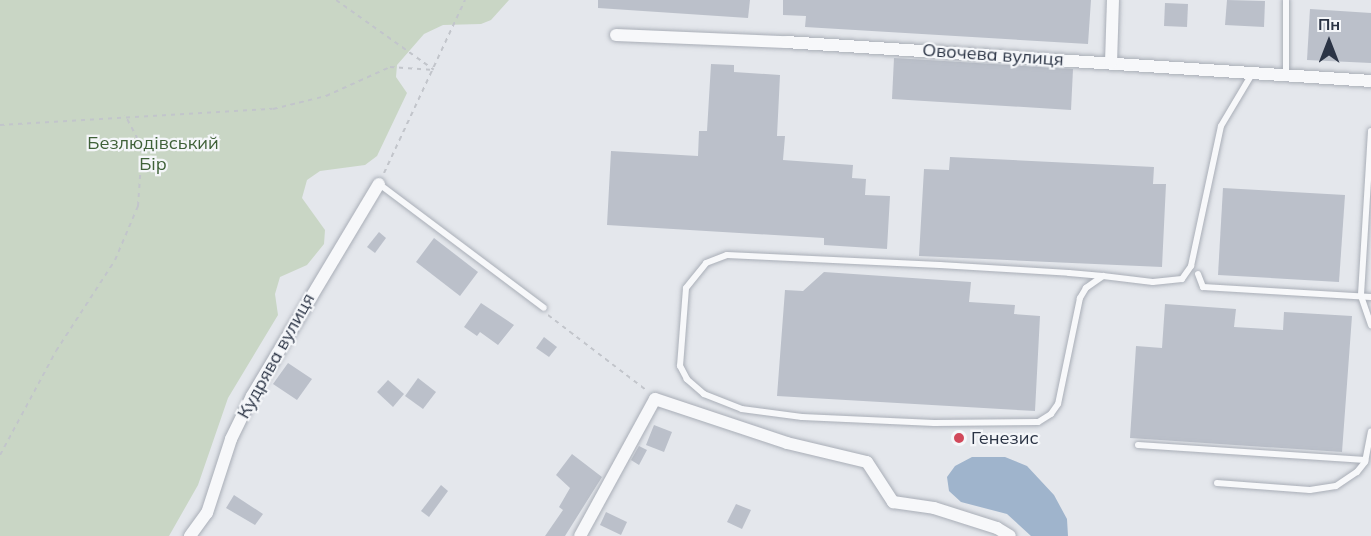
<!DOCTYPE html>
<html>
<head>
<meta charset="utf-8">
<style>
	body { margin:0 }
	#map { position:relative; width:1371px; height:536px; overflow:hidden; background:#e4e7ec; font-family:Mulish,sans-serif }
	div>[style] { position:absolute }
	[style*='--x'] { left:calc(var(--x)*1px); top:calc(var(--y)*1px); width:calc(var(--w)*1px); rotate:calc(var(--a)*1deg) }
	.green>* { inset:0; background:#c9d6c5 }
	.water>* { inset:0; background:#9fb4cc }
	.building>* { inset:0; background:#bbc0ca }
	.path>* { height:2px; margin-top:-1px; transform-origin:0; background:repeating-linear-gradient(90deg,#c2c5cb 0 4.5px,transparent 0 9px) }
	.roads { filter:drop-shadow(0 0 2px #a9aeb7) drop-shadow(0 0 2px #a9aeb7) }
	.lane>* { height:6px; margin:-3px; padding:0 3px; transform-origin:3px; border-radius:3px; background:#f7f8fa }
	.street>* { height:12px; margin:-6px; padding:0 6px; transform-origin:6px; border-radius:6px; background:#f7f8fa }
	.dots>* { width:16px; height:16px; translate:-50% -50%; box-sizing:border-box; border:3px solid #f4f6f9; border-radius:50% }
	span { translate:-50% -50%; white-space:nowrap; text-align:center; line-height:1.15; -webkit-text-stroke:4.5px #f4f6f9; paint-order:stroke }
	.street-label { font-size:18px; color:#2b3445 }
	.park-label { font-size:18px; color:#3f6138 }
	.poi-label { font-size:18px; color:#2b3445 }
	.left { translate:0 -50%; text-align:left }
	.north { position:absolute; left:1299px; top:12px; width:60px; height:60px; -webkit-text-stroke:4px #f4f6f9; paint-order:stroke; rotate:0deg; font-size:16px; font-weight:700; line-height:24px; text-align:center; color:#2b3445 }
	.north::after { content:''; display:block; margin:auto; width:21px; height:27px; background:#2b3445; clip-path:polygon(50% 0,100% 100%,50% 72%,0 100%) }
</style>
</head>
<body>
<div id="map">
	<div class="green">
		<i style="clip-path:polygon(0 0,509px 0,491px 20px,481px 24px,443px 25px,424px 34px,397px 65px,396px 77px,407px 93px,377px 156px,365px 165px,320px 171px,307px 180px,302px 198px,325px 230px,324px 244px,307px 265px,280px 277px,275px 294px,278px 315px,228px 398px,198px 485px,169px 536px,0 536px)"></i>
	</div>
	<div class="water">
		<i style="clip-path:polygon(972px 457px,1005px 457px,1027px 466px,1054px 495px,1067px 519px,1068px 536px,1031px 536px,1007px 514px,961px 502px,949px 491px,947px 477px,955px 466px)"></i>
	</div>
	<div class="building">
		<i style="clip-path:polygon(598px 0,750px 0,748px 18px,598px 8px)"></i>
		<i style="clip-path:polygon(783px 0,1091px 0,1088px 44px,805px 27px,806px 16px,783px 15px)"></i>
		<i style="clip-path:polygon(1227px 0,1265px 1px,1264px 27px,1225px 25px)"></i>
		<i style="clip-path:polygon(1165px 3px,1188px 4px,1187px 27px,1164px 26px)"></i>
		<i style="clip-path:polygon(1310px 9px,1371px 13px,1371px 63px,1307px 60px)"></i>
		<i style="clip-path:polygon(894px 58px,1073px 69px,1071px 110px,892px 99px)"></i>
		<i style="clip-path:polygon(711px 64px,734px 65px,734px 72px,780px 75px,777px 136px,785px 136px,783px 160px,853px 165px,852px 178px,866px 179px,865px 195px,890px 196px,887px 249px,824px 245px,824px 238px,607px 225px,611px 151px,698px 156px,699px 131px,707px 131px)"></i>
		<i style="clip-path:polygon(950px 157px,1154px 167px,1153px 184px,1166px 184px,1162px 267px,919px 256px,924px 169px,949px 170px)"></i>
		<i style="clip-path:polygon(1223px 188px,1345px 195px,1339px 282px,1218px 275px)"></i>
		<i style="clip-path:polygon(379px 232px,386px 238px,375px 253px,367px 247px)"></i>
		<i style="clip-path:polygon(434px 238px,478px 272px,460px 296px,416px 262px)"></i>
		<i style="clip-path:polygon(824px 272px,971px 282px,969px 302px,1015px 305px,1014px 314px,1040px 316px,1035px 411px,777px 396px,785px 290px,803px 291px)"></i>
		<i style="clip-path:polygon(481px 303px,514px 325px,498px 345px,480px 332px,477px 336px,464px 327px)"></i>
		<i style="clip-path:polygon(1165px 304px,1236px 309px,1234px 327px,1283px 330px,1284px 312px,1352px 316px,1342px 452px,1130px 438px,1136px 346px,1162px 348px)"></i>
		<i style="clip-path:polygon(544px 337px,557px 347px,549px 357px,536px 348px)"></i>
		<i style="clip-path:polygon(288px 363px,312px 379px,297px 400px,273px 384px)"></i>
		<i style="clip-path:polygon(418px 378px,436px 392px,423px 409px,405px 396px)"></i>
		<i style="clip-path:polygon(388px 380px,404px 394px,393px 407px,377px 392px)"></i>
		<i style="clip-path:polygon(654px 425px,672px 432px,664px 452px,646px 445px)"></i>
		<i style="clip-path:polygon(639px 446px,647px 450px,639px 465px,631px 460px)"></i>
		<i style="clip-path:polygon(572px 454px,602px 477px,565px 536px,545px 536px,563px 510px,559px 507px,570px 488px,556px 475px)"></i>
		<i style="clip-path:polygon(441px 485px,448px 491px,429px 517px,421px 511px)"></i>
		<i style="clip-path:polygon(234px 495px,263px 514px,255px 525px,226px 508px)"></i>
		<i style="clip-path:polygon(736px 504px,751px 510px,742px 529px,727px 522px)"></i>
		<i style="clip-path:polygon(606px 512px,627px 522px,621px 535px,600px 525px)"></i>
	</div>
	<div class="path">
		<i style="--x:336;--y:0;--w:120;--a:35.5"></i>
		<i style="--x:0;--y:125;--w:273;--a:-3.4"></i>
		<i style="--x:273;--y:109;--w:55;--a:-13.8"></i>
		<i style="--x:326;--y:96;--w:70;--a:-24.4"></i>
		<i style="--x:390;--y:67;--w:44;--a:3.9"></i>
		<i style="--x:384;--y:173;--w:191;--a:-64.9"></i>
		<i style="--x:548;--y:315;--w:123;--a:37.4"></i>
		<i style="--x:0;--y:455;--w:118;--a:-61.7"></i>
		<i style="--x:56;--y:351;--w:108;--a:-57"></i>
		<i style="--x:115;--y:260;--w:59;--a:-66.9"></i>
		<i style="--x:138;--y:206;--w:59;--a:-86.1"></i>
		<i style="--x:142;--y:147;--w:36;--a:-118"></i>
	</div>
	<div class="roads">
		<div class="lane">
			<i style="--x:1286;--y:75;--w:75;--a:-90"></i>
			<i style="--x:1371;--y:131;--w:165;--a:93.5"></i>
			<i style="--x:1361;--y:296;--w:31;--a:71"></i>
			<i style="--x:379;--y:184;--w:206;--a:36.9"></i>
			<i style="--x:1198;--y:274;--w:14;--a:69"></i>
			<i style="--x:1203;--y:287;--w:168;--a:3.4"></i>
			<i style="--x:1103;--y:276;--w:21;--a:145"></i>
			<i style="--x:1086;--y:288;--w:12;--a:121"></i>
			<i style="--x:1080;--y:298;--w:108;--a:101.7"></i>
			<i style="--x:1058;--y:404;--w:12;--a:125"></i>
			<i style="--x:1051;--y:414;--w:15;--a:148"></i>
			<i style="--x:1038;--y:422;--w:104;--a:179.4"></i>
			<i style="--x:934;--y:423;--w:132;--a:-177.4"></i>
			<i style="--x:802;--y:417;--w:61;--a:-172.4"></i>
			<i style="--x:742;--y:409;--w:41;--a:-158.5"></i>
			<i style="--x:704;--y:394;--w:23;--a:-139"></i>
			<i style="--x:687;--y:379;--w:15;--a:-118"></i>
			<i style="--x:680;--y:366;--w:78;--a:-85.6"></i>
			<i style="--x:686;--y:288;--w:32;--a:-51"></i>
			<i style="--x:706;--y:263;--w:22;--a:-21"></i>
			<i style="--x:727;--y:255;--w:213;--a:2.7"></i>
			<i style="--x:940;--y:265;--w:129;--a:3.5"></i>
			<i style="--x:1069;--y:273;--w:34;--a:5"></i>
			<i style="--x:1103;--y:276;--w:50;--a:6.8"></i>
			<i style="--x:1153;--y:282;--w:29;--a:-6"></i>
			<i style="--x:1182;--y:279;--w:16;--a:-55"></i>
			<i style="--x:1191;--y:266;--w:143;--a:-77.9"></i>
			<i style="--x:1221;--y:126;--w:61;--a:-59.2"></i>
			<i style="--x:1138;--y:445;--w:228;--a:3.8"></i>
			<i style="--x:1217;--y:483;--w:93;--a:4.3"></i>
			<i style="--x:1310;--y:490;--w:26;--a:-9"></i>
			<i style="--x:1336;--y:486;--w:25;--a:-34"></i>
			<i style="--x:1357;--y:472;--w:13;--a:-51"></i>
			<i style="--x:1365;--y:462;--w:31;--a:-79"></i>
		</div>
		<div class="street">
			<i style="--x:616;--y:35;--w:170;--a:2.4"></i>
			<i style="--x:786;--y:42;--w:586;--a:3.81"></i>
			<i style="--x:1111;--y:63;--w:63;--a:-88.2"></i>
			<i style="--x:190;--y:536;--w:29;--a:-54"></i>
			<i style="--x:207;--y:513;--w:78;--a:-72"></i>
			<i style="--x:231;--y:439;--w:48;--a:-64"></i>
			<i style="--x:252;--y:396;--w:247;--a:-59.1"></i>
			<i style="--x:580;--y:536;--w:156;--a:-61.3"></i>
			<i style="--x:655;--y:399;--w:139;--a:18.4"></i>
			<i style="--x:787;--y:443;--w:82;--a:13.4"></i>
			<i style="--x:867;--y:462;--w:48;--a:57"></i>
			<i style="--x:893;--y:502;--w:41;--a:8.3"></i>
			<i style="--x:934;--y:508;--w:66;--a:17.6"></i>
			<i style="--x:997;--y:528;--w:15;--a:32"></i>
		</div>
	</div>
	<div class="dots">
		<i style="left:959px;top:438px;background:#d1495b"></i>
	</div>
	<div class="street-label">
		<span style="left:993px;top:55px;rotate:4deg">Овочева вулиця</span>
		<span style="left:276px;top:356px;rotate:-61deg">Кудрява вулиця</span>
	</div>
	<div class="park-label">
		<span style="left:153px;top:154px">Безлюдівський<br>Бір</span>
	</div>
	<div class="poi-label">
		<span class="left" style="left:971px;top:438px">Генезис</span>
	</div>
	<div class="north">Пн</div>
</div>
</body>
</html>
